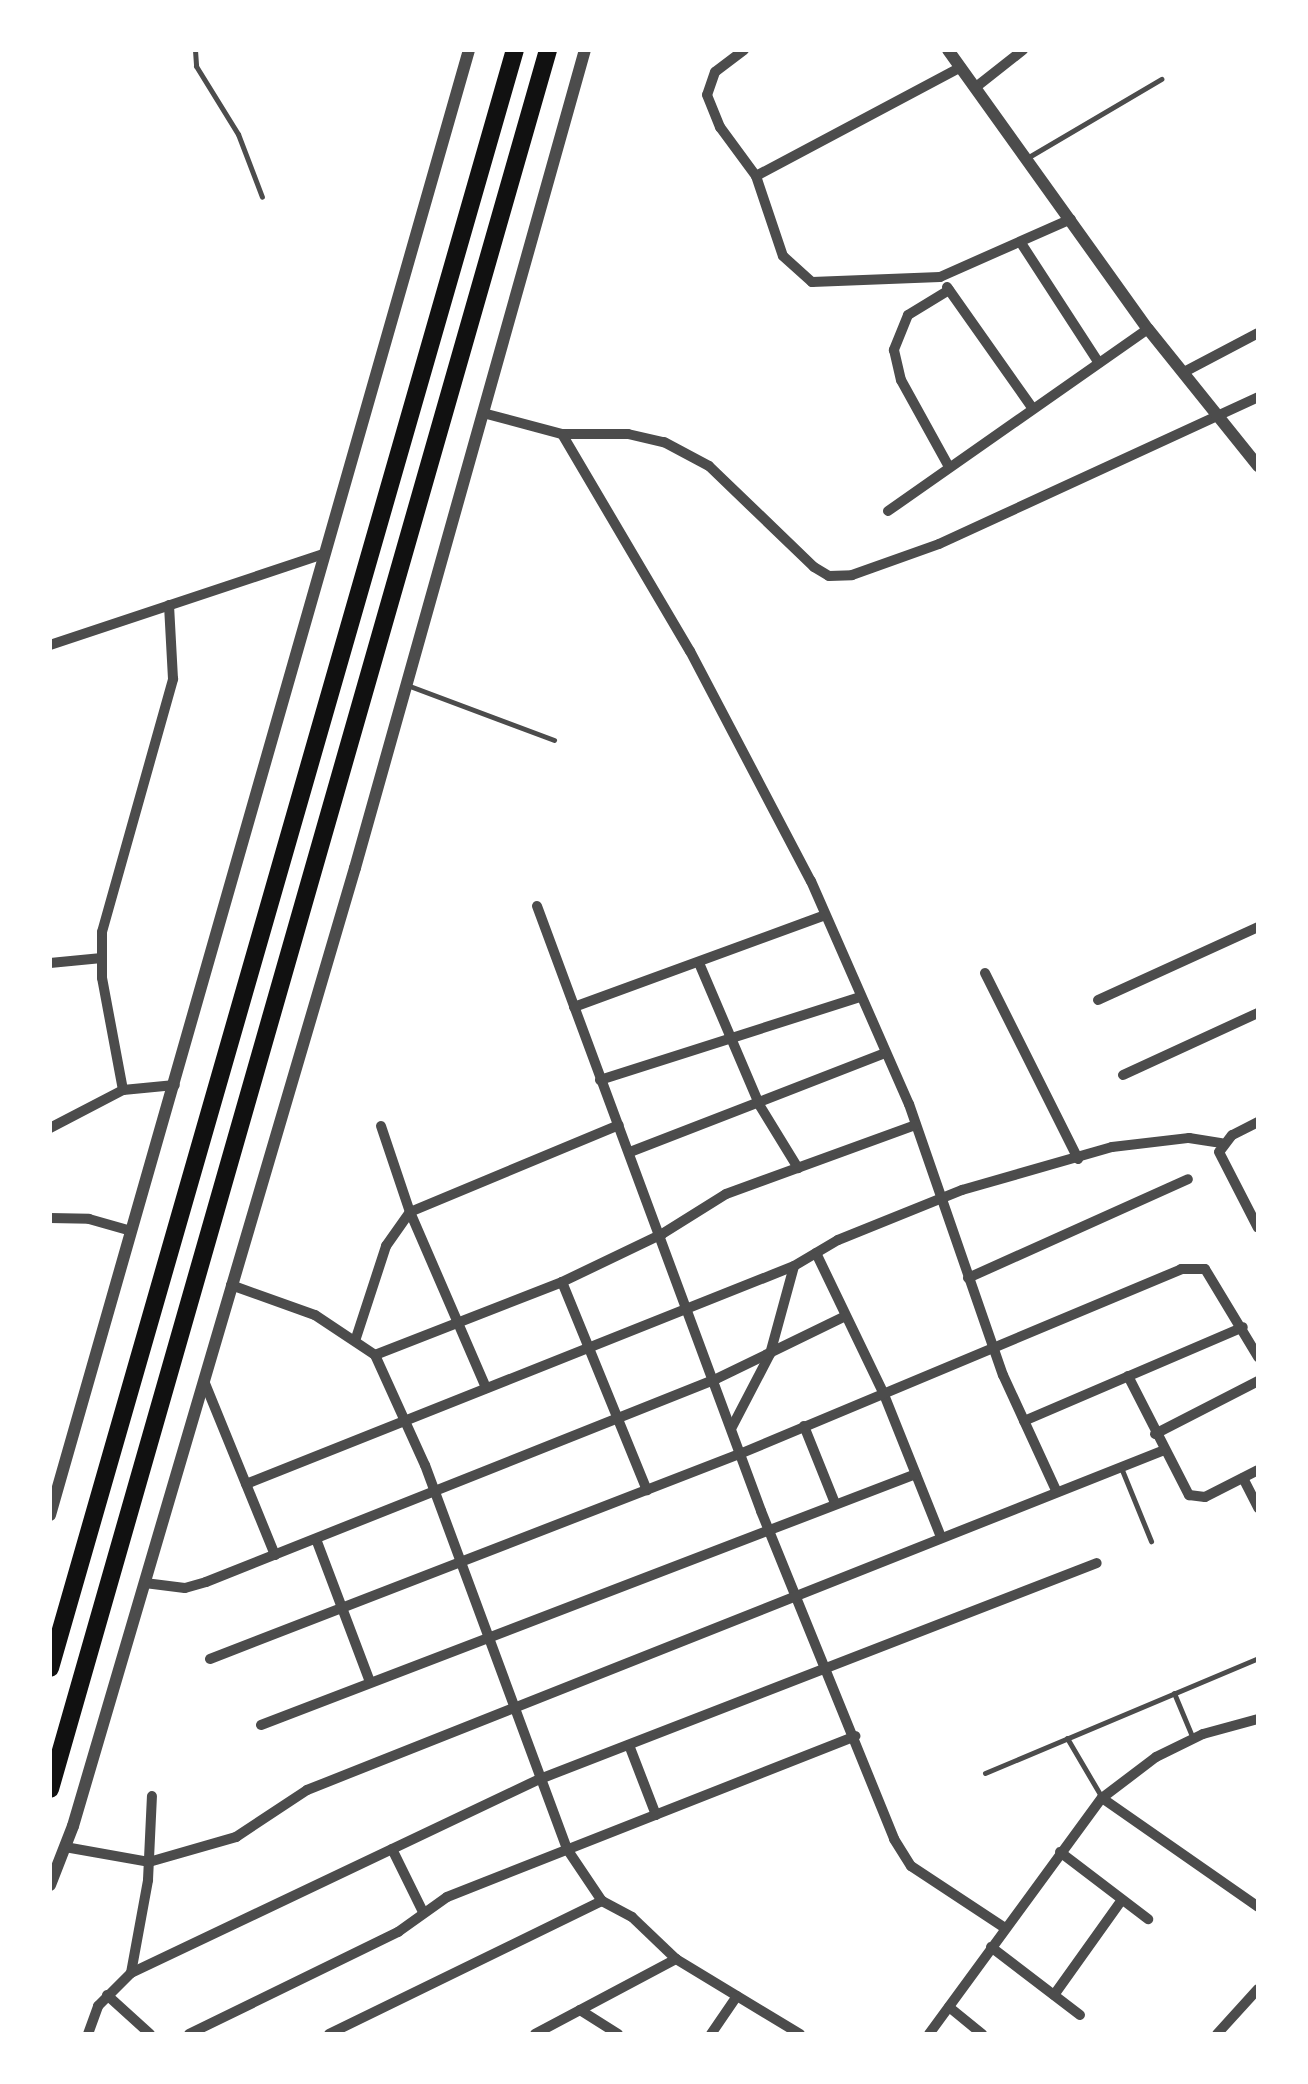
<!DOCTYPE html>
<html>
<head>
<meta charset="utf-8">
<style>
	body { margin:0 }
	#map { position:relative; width:1308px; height:2084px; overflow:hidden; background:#fff; font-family:Mulish,sans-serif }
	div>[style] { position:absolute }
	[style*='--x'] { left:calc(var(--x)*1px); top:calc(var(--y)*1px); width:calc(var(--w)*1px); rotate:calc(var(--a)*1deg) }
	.service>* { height:5px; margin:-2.5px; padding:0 2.5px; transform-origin:2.5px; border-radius:2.5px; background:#4c4c4c }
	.minor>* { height:10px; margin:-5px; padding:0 5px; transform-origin:5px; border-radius:5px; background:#4c4c4c }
	.tertiary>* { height:12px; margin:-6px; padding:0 6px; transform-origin:6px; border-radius:6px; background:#4c4c4c }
	.trunk>* { height:18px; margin:-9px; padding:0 9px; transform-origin:9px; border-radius:9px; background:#111 }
	span { translate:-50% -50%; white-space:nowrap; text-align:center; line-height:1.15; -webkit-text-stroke:10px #fff; paint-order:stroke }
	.frame { position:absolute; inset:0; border:52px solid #fff; pointer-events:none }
</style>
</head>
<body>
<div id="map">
	<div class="service">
		<i style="--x:195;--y:50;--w:16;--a:86"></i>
		<i style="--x:196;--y:66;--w:80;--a:58.3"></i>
		<i style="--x:238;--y:134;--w:67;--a:69.1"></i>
		<i style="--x:1027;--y:158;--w:156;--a:-30.5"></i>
		<i style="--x:407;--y:685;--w:157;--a:20.5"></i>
		<i style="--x:1122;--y:1470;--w:77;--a:67.8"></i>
		<i style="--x:1174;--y:1693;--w:47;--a:67.3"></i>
		<i style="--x:1067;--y:1738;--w:67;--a:59.6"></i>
		<i style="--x:985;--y:1773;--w:296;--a:-22.8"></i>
	</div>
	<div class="minor">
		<i style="--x:744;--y:50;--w:36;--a:143"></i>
		<i style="--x:715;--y:72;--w:24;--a:109"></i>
		<i style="--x:707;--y:95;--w:35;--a:68"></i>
		<i style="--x:720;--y:127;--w:61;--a:53.7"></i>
		<i style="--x:756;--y:176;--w:84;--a:71.4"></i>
		<i style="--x:783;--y:256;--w:39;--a:42"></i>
		<i style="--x:812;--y:282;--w:128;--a:-2.2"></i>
		<i style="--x:940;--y:277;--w:143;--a:-23.9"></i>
		<i style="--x:976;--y:87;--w:60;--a:-38.2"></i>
		<i style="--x:756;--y:176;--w:232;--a:-28"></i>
		<i style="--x:1021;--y:243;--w:143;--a:57"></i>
		<i style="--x:947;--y:287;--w:149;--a:54.8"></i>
		<i style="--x:949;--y:290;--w:48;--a:148.6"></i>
		<i style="--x:908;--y:315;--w:38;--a:112"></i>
		<i style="--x:894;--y:350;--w:31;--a:77"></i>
		<i style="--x:901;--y:380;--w:99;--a:61.1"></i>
		<i style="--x:1186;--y:371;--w:81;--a:-27.8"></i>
		<i style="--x:483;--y:413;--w:82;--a:14.9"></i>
		<i style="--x:562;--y:434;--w:66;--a:0"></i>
		<i style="--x:628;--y:434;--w:37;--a:13"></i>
		<i style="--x:664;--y:442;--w:51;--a:28.1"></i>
		<i style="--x:709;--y:466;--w:146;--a:43.9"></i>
		<i style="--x:814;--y:567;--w:17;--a:31"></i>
		<i style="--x:829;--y:576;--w:23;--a:-2"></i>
		<i style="--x:852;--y:575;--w:92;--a:-19.6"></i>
		<i style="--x:939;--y:544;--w:351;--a:-24.7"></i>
		<i style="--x:562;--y:434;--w:252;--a:59.5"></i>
		<i style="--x:690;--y:651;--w:260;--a:62.3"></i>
		<i style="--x:811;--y:881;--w:244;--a:66.3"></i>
		<i style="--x:909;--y:1104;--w:287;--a:70.9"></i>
		<i style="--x:1003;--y:1375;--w:127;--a:65.3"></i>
		<i style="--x:888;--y:511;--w:317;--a:-35"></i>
		<i style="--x:50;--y:645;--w:288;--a:-18.4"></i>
		<i style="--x:537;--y:906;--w:645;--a:69.68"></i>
		<i style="--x:761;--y:1511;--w:354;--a:67.9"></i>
		<i style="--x:894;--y:1839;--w:32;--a:58"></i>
		<i style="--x:911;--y:1866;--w:113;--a:33.4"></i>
		<i style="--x:50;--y:963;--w:52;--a:-5.5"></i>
		<i style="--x:699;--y:963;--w:155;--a:66.9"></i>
		<i style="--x:760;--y:1106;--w:73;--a:58.5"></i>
		<i style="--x:985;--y:973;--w:208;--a:63.4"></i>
		<i style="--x:1098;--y:1000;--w:176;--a:-24.5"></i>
		<i style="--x:574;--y:1007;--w:267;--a:-20.1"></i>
		<i style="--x:1123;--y:1075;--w:149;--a:-24.7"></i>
		<i style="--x:600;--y:1080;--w:273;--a:-17.7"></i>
		<i style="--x:123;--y:1090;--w:114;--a:-100.6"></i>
		<i style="--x:102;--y:978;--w:46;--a:-90"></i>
		<i style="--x:102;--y:932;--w:263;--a:-74.3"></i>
		<i style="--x:173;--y:679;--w:74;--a:-93.1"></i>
		<i style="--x:1258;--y:1122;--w:29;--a:153"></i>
		<i style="--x:1232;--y:1135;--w:21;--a:127"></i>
		<i style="--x:1219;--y:1152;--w:85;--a:62.8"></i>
		<i style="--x:381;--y:1126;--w:91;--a:71.4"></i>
		<i style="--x:410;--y:1212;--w:192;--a:66.6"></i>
		<i style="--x:50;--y:1128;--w:82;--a:-27.5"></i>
		<i style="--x:123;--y:1090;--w:52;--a:-5.5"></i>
		<i style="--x:630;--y:1152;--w:274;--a:-21.2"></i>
		<i style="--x:50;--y:1218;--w:39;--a:1"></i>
		<i style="--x:89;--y:1219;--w:44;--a:15.9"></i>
		<i style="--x:816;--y:1253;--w:154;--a:64.3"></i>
		<i style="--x:883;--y:1392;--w:156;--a:68.2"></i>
		<i style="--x:968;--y:1278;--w:241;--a:-24.2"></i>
		<i style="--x:562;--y:1282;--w:225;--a:67.8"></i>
		<i style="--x:231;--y:1285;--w:89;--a:19.7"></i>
		<i style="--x:315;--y:1315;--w:72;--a:33.7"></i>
		<i style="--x:375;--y:1355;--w:121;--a:65.6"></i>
		<i style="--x:425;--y:1465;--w:409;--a:69.7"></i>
		<i style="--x:567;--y:1849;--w:63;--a:56.1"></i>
		<i style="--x:602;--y:1901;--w:34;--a:28"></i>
		<i style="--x:632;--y:1917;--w:61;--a:43.7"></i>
		<i style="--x:676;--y:1959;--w:145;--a:31.2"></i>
		<i style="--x:356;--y:1338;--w:97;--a:-71.9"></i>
		<i style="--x:386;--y:1246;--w:42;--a:-54.8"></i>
		<i style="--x:410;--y:1212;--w:226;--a:-22.6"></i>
		<i style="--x:375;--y:1355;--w:201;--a:-21.3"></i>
		<i style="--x:562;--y:1282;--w:111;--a:-25.6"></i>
		<i style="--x:662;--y:1234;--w:75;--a:-32"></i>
		<i style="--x:726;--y:1194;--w:202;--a:-20"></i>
		<i style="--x:1128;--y:1376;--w:134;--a:62.9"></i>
		<i style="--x:1189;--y:1495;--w:16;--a:7"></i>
		<i style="--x:1205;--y:1497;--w:59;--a:-27"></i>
		<i style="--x:204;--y:1381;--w:188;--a:67.8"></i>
		<i style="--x:1024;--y:1421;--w:238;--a:-23.2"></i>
		<i style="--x:804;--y:1426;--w:83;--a:68.1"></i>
		<i style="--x:732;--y:1427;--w:82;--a:-62.5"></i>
		<i style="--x:770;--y:1354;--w:91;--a:-74.7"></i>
		<i style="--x:1155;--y:1434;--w:116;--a:-27.2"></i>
		<i style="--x:1243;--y:1478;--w:34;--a:63"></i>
		<i style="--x:246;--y:1484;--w:590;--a:-21.69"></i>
		<i style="--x:794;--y:1266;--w:51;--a:-30.6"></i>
		<i style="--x:838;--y:1240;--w:134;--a:-22"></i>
		<i style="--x:962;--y:1190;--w:156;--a:-16"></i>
		<i style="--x:1112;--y:1147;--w:78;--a:-6.7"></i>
		<i style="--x:1189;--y:1138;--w:33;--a:9"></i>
		<i style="--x:316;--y:1539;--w:153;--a:69.3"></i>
		<i style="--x:145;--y:1583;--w:40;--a:7.1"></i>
		<i style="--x:185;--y:1588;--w:22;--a:-16"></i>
		<i style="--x:206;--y:1582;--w:549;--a:-21.7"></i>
		<i style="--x:716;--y:1379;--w:144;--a:-25.9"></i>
		<i style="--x:210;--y:1659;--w:570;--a:-21.17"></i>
		<i style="--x:742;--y:1453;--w:476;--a:-22.7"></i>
		<i style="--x:1181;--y:1269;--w:24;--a:0"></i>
		<i style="--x:1205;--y:1269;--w:103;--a:58.9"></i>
		<i style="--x:261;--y:1725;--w:701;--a:-20.97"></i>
		<i style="--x:629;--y:1745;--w:75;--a:68.9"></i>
		<i style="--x:1102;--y:1798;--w:68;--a:-37.2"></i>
		<i style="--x:1156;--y:1757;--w:52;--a:-26.1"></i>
		<i style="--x:1203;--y:1734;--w:57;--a:-15.3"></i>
		<i style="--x:65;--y:1847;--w:85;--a:10.1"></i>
		<i style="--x:149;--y:1862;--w:91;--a:-16"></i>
		<i style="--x:236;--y:1837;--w:85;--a:-33.5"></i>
		<i style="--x:307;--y:1790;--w:920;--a:-21.63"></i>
		<i style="--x:392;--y:1849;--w:70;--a:63.8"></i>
		<i style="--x:1060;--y:1852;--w:111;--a:37.3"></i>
		<i style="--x:991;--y:1947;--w:112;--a:37.4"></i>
		<i style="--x:131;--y:1973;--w:95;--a:-79.6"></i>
		<i style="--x:148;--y:1880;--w:84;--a:-87.3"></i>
		<i style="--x:107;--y:1995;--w:58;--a:42.2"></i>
		<i style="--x:1054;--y:1995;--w:115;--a:-54.5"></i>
		<i style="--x:949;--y:2007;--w:43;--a:39.3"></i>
		<i style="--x:580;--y:2010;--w:45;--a:32.3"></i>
		<i style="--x:88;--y:2034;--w:30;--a:-70"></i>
		<i style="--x:98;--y:2006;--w:47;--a:-45"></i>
		<i style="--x:131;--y:1973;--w:453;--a:-25.4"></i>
		<i style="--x:540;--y:1779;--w:597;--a:-21.2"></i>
		<i style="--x:189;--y:2034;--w:233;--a:-26"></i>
		<i style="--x:398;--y:1932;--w:60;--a:-35.5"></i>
		<i style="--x:447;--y:1897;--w:439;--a:-21.5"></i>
		<i style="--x:329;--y:2034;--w:304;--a:-26"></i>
		<i style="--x:535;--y:2034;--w:160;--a:-28"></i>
		<i style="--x:711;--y:2034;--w:46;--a:-55.6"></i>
		<i style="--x:929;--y:2034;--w:293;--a:-53.8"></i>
		<i style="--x:1102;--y:1798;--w:190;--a:34.9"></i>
		<i style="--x:1217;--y:2034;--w:61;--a:-47.7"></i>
	</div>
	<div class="tertiary">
		<i style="--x:948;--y:50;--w:343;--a:54.4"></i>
		<i style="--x:1148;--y:329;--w:176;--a:51.2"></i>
		<i style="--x:50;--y:1515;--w:1524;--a:-74.04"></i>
		<i style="--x:50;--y:1885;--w:63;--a:-68.7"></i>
		<i style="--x:73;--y:1826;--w:999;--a:-73.6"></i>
		<i style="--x:355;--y:868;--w:850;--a:-74.3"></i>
	</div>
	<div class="trunk">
		<i style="--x:50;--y:1668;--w:1683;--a:-73.97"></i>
		<i style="--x:50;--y:1789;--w:1809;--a:-74.02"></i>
	</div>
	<div class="frame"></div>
</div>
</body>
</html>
